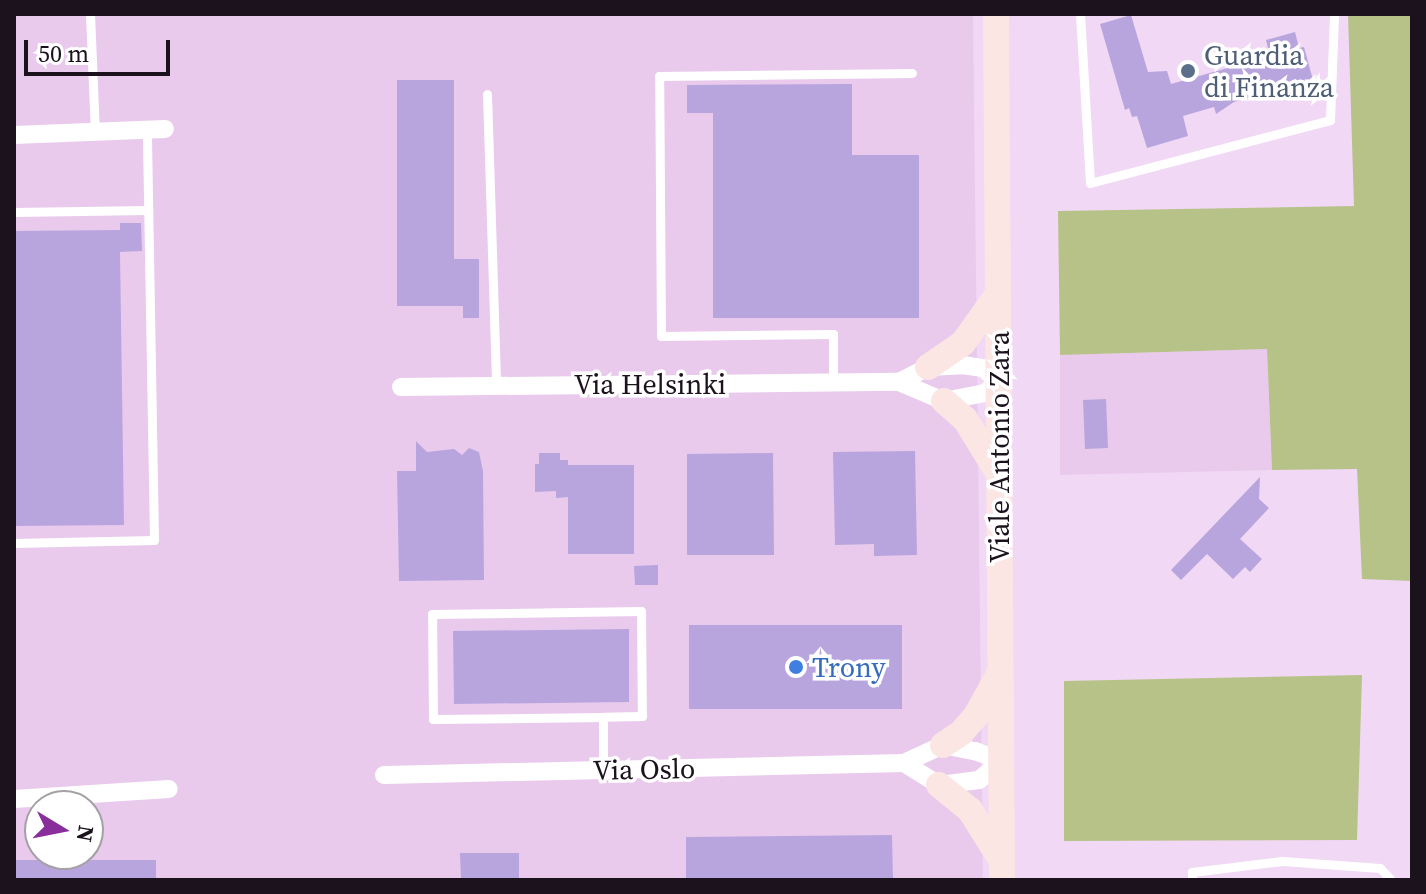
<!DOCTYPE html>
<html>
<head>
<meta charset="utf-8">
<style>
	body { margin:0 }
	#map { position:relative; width:1426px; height:894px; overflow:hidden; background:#f1d8f5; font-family:"Source Serif 4",serif }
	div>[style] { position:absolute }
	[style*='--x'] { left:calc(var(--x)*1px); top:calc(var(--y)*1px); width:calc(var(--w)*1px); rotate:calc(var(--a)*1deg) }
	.built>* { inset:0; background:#e9caed }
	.green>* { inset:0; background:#b7c288 }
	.building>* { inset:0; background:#b8a5de }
	.service>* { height:9px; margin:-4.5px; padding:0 4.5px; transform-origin:4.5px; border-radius:4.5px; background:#fff }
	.minor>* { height:18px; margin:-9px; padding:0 9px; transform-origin:9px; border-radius:9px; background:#fff }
	.secondary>* { height:26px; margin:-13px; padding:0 13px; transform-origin:13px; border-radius:13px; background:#fbe6e4 }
	.dots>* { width:22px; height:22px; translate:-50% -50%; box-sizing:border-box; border:4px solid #fff; border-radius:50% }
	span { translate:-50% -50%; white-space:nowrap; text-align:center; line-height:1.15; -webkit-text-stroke:7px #fff; paint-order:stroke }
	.service-label { font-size:28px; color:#4e5e75 }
	.left { translate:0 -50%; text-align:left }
	.street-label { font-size:28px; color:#1b121d }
	.shop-label { font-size:28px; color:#366cbe }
	.frame { position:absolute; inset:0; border:16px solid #1b121d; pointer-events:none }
	.north { position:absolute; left:24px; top:790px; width:80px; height:80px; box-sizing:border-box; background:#fff; border:2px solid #a4a0a5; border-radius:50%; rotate:100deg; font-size:22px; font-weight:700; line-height:32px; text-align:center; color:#1b121d }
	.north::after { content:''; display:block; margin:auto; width:28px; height:36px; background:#882f9b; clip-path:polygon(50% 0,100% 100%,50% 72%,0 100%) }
	.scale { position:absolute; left:24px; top:40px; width:146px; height:36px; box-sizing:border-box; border:4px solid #1b121d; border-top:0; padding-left:10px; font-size:24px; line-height:28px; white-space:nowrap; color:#1b121d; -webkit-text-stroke:6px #fff; paint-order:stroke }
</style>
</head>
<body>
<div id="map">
	<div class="built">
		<i style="clip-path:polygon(evenodd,14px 14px,973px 14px,983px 880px,14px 880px,14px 14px,40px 806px,88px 806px,88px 854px,40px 854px,40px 806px)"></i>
		<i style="clip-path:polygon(1267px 349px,1272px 470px,1060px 475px,1060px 355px)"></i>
	</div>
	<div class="green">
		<i style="clip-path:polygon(1348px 14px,1412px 14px,1412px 581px,1362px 579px,1357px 469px,1272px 470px,1267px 349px,1060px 355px,1058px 211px,1354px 206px)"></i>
		<i style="clip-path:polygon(1362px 675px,1357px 840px,1064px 841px,1064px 681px)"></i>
	</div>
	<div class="building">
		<i style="clip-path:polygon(1131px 15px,1148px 72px,1167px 71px,1171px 84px,1270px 56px,1266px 40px,1295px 32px,1299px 48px,1304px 47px,1313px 80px,1295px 85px,1297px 91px,1275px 91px,1234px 102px,1216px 114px,1214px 107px,1183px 116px,1188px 136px,1147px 148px,1137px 116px,1132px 117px,1129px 108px,1125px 110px,1100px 24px)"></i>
		<i style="clip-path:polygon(397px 80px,454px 80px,454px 259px,479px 259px,479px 318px,463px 318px,463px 306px,397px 306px)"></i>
		<i style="clip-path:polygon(852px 84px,852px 155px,919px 155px,919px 318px,713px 318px,713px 113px,687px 113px,687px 85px)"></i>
		<i style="clip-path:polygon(120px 223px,141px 223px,142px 251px,120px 252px,124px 525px,14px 526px,14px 231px,120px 230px)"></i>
		<i style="clip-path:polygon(1106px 399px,1108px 448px,1085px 449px,1083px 400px)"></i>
		<i style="clip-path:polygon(416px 441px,427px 452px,454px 449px,462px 455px,469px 448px,479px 452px,483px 471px,484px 580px,399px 581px,397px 471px,416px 471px)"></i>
		<i style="clip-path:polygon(915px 451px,917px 555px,874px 556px,874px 544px,835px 545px,833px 452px)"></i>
		<i style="clip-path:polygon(539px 453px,560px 453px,560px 460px,568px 460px,568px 465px,634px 465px,634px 554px,568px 554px,568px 497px,556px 498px,556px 491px,535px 492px,535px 464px,539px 464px)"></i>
		<i style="clip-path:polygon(773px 453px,774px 555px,687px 555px,687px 454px)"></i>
		<i style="clip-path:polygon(1260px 477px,1259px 499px,1269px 508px,1240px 539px,1262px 559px,1250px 572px,1245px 567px,1233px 579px,1207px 554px,1181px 580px,1171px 570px)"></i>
		<i style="clip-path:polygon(658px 565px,658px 585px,635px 585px,634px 566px)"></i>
		<i style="clip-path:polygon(689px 625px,902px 625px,902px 709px,689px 709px)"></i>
		<i style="clip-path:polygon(629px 629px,629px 702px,454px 704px,453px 631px)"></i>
		<i style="clip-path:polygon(892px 835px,893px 880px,686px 880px,686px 837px)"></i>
		<i style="clip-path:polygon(460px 853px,519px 853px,519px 880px,461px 880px)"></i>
		<i style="clip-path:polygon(15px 860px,156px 860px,156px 880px,15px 880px)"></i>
	</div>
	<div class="service">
		<i style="--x:90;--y:14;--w:117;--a:87.6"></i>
		<i style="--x:1080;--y:14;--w:169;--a:86.6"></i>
		<i style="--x:1090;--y:183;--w:248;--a:-14.7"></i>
		<i style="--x:1330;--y:120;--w:106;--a:-87.8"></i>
		<i style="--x:487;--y:94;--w:291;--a:88.2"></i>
		<i style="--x:14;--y:212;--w:134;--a:-0.9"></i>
		<i style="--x:833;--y:382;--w:48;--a:-90"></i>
		<i style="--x:833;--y:334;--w:172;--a:179.3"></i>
		<i style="--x:661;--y:336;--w:260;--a:-90.4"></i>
		<i style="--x:659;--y:76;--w:253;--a:-0.7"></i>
		<i style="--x:14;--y:543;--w:140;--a:-1.2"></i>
		<i style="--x:154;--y:540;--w:411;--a:-91"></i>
		<i style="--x:603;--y:717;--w:170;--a:179.3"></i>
		<i style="--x:433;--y:719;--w:105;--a:-90.5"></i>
		<i style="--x:432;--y:614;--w:209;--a:-0.8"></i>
		<i style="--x:641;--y:611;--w:105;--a:89.5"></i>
		<i style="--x:642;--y:716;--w:39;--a:179"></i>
		<i style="--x:603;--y:717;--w:53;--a:90"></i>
		<i style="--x:1192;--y:880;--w:8;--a:-90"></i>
		<i style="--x:1192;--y:872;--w:91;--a:-7"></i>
		<i style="--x:1282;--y:861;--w:98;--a:4.1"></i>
		<i style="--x:1380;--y:868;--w:16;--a:47"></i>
	</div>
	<div class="minor">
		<i style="--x:14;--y:135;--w:151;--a:-2.3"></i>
		<i style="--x:401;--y:387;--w:498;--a:-0.6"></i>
		<i style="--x:899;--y:382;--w:33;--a:-27"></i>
		<i style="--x:928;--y:367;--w:35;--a:-3"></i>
		<i style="--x:963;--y:365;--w:20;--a:9"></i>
		<i style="--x:983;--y:368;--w:20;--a:41"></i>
		<i style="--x:998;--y:381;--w:18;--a:137"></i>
		<i style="--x:985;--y:393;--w:42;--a:169"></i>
		<i style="--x:944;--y:401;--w:49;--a:-157.1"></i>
		<i style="--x:384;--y:775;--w:520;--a:-1.32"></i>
		<i style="--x:904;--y:763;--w:43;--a:-24.8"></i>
		<i style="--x:943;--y:745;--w:33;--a:11"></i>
		<i style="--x:975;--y:751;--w:28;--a:21"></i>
		<i style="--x:1001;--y:761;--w:29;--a:139"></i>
		<i style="--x:979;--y:780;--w:40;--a:172.9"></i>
		<i style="--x:939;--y:785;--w:41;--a:-147.8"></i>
		<i style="--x:14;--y:799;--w:155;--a:-3.7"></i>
	</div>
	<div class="secondary">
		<i style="--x:996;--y:14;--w:866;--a:89.6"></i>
		<i style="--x:928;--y:367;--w:42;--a:-34.4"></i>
		<i style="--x:963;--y:343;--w:60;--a:-54.5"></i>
		<i style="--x:944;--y:401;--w:28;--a:41"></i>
		<i style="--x:965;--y:419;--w:65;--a:58.3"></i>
		<i style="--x:943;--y:745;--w:22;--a:-34"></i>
		<i style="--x:961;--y:733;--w:23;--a:-49"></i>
		<i style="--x:976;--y:716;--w:48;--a:-61.3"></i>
		<i style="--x:939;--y:785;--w:40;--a:39"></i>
		<i style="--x:970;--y:810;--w:60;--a:57.9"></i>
	</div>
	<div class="dots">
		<i style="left:1188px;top:71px;background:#5c6f8a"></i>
		<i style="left:796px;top:667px;background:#3f7fe0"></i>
	</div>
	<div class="service-label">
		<span class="left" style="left:1204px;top:71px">Guardia<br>di Finanza</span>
	</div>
	<div class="street-label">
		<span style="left:650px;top:384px">Via Helsinki</span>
		<span style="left:999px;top:447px;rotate:-90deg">Viale Antonio Zara</span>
		<span style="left:644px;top:769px;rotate:-1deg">Via Oslo</span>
	</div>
	<div class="shop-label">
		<span class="left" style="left:812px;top:667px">Trony</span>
	</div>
	<div class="frame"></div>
	<div class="north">N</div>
	<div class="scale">50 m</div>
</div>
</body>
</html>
